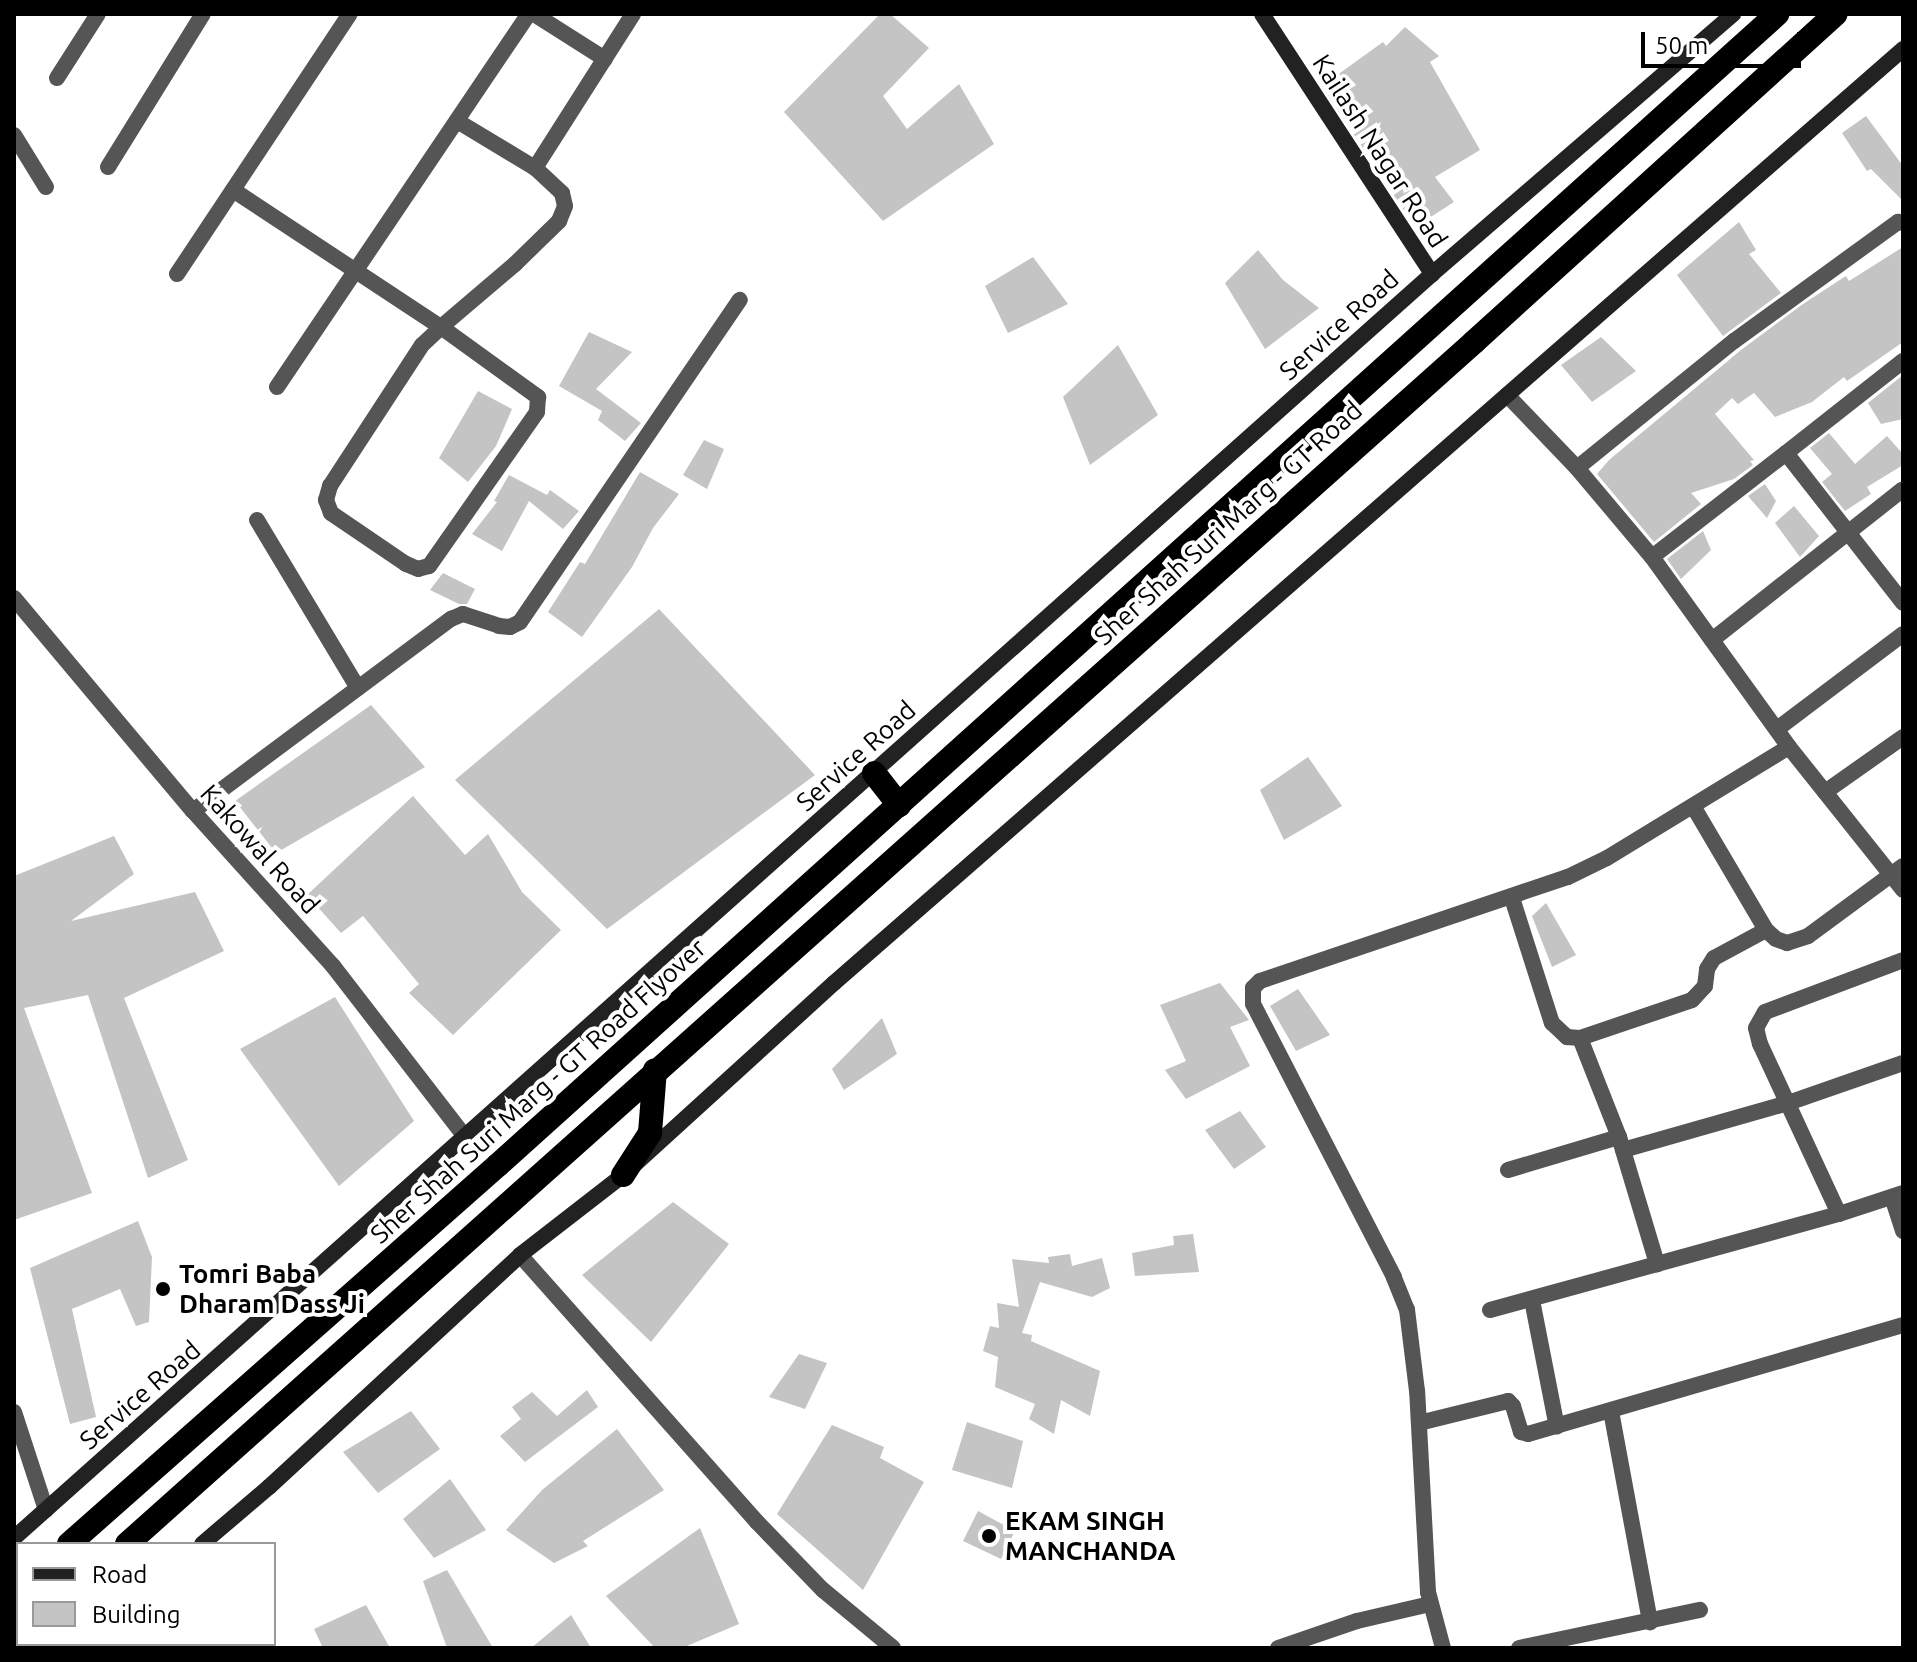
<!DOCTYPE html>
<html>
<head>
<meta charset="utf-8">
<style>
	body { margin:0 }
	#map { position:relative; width:1917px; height:1662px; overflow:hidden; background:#fff; font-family:Ubuntu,sans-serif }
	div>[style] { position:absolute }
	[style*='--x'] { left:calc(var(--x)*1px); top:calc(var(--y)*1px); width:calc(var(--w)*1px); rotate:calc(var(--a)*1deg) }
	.building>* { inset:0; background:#c4c4c4 }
	.street>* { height:16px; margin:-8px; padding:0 8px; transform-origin:8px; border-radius:8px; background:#555 }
	.secondary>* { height:16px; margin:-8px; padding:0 8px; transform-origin:8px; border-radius:8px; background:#222 }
	.highway>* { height:24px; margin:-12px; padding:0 12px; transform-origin:12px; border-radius:12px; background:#000 }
	.dots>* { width:22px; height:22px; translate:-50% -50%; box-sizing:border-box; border:4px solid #fff; border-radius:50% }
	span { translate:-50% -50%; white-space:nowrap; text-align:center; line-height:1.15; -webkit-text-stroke:8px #fff; paint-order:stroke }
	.street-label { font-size:26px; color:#000 }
	.poi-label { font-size:26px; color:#000; font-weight:700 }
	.left { translate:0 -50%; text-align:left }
	.frame { position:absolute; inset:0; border:16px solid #000; pointer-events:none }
	.legend { position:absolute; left:16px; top:1542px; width:260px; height:104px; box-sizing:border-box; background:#fff; border:2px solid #999; margin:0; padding:10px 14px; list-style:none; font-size:24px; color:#000 }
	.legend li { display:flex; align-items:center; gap:16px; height:40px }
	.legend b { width:40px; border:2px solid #999 }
	.scale { position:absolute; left:1641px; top:32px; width:160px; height:36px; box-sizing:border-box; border:4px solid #000; border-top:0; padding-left:10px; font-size:24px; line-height:28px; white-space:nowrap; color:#000; -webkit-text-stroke:6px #fff; paint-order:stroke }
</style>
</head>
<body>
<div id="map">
	<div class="building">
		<i style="clip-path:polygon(880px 14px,890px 14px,929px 48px,883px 96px,907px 129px,959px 84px,994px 144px,883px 221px,784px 112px)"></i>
		<i style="clip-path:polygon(1405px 27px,1439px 56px,1430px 62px,1480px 150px,1435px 177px,1454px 202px,1418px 225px,1403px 209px,1322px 86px,1383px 42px,1386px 46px)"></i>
		<i style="clip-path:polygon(1866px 116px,1903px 166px,1903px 201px,1871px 169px,1867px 171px,1842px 133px)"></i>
		<i style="clip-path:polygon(1739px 222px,1756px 250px,1749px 254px,1781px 293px,1723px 336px,1677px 275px)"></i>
		<i style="clip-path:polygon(1903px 247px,1903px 342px,1847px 381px,1844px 377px,1812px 402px,1775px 417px,1754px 393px,1738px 404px,1732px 398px,1715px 414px,1754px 460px,1750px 461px,1753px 465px,1734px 479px,1691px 493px,1701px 504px,1654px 542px,1597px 474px,1609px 460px,1741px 350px,1803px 304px,1846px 276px,1849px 281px)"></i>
		<i style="clip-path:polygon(1258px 250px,1283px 280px,1319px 308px,1265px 349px,1225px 283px)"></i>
		<i style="clip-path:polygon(1033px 257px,1068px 304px,1008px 333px,985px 286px)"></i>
		<i style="clip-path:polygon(589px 332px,632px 352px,596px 389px,641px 423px,625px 441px,598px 420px,602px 411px,559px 386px)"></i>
		<i style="clip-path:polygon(1601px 337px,1636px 371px,1592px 402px,1561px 365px)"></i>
		<i style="clip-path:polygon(1118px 345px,1158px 415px,1090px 465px,1063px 397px)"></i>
		<i style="clip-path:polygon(1903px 375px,1903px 419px,1881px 424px,1868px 403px)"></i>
		<i style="clip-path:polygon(478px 391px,512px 409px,496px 446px,468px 482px,439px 458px)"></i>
		<i style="clip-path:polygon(1829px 433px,1855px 464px,1887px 436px,1903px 454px,1903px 465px,1867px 487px,1871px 494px,1845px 511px,1822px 482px,1832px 474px,1810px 448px)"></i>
		<i style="clip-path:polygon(704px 440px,724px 449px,707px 489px,683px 475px)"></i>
		<i style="clip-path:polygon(640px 472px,679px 494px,653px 528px,632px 567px,582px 637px,548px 612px,580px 562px,585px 564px)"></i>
		<i style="clip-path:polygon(509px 475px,547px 495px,550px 490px,579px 511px,563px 529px,529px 501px,502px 551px,472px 534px,497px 502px,494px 501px)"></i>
		<i style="clip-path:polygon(1765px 484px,1776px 501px,1767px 518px,1748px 496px)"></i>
		<i style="clip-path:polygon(1794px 506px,1819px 536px,1800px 557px,1775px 523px)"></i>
		<i style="clip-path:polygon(1703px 531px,1711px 550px,1681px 579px,1667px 559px)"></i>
		<i style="clip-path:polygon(443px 573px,475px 589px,467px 604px,459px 604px,430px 590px)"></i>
		<i style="clip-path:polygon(659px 609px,815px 775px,607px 929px,455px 780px)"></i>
		<i style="clip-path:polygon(371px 705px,425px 767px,276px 853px,235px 801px)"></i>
		<i style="clip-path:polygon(1308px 757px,1342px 806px,1284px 840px,1260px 790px)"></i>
		<i style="clip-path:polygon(413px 796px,465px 855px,488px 834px,522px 892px,561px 930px,453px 1035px,409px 993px,419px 984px,363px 916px,341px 933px,307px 895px)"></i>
		<i style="clip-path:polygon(114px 836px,134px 874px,71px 921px,195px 892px,224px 951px,124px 998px,188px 1160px,148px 1178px,88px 995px,24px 1008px,92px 1193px,14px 1220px,14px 876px)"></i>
		<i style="clip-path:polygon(1546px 903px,1576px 955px,1552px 967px,1532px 916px)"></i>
		<i style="clip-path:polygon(1220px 983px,1249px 1020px,1230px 1027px,1250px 1066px,1186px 1099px,1165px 1070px,1186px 1061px,1160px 1005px)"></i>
		<i style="clip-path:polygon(1298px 989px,1330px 1035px,1296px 1051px,1270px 1006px)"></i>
		<i style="clip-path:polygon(335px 997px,414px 1121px,339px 1186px,240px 1049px)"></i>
		<i style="clip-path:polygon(882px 1018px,897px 1054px,844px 1090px,832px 1069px)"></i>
		<i style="clip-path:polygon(1240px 1111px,1266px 1147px,1234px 1169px,1205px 1130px)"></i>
		<i style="clip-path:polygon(673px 1202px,729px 1244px,651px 1342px,582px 1275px)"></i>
		<i style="clip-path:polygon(138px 1221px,152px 1257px,149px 1322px,136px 1326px,120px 1289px,72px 1309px,96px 1417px,70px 1424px,30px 1268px)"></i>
		<i style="clip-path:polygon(1193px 1234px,1199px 1272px,1135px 1276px,1132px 1253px,1174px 1245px,1173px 1236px)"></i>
		<i style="clip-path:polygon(1070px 1254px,1072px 1266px,1102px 1258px,1110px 1288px,1092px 1297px,1040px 1282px,1022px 1333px,1032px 1335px,1031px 1341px,1100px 1371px,1090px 1416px,1061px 1400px,1054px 1434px,1029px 1419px,1035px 1404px,995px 1387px,998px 1357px,983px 1351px,990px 1326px,999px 1328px,997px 1303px,1019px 1307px,1012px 1259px,1049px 1263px,1048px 1257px)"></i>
		<i style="clip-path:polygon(799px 1354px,827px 1363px,805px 1409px,769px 1397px)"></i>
		<i style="clip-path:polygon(587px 1390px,598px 1407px,525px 1462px,500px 1436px,521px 1419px,512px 1407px,532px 1392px,557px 1416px)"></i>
		<i style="clip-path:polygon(411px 1411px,440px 1449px,378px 1493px,343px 1452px)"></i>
		<i style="clip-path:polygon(967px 1422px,1023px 1441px,1012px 1488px,952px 1470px)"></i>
		<i style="clip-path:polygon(832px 1425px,884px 1447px,880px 1458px,924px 1482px,863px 1590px,777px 1514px)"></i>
		<i style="clip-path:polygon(617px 1429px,664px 1490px,583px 1541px,588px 1546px,554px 1563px,506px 1530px,542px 1490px)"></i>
		<i style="clip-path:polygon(450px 1479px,486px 1530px,434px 1558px,403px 1519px)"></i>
		<i style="clip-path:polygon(978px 1511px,1015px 1531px,1001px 1559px,963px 1541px)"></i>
		<i style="clip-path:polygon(700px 1528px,739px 1624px,682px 1648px,655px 1648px,606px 1596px)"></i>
		<i style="clip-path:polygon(447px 1570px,493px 1648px,447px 1648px,423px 1581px)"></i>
		<i style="clip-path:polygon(366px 1605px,390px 1648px,323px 1648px,314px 1629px)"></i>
		<i style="clip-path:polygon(571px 1615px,591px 1648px,531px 1648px)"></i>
	</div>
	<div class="street">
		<i style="--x:534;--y:14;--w:84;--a:32.4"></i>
		<i style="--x:57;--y:78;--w:76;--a:-57.4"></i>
		<i style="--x:14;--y:135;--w:61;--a:58.4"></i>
		<i style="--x:108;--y:167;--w:180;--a:-58.2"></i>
		<i style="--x:535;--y:168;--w:183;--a:-57.5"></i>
		<i style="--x:233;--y:190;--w:249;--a:33.4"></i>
		<i style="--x:441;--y:327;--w:120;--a:35.8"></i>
		<i style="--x:538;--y:397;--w:15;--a:94"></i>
		<i style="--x:537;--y:412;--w:188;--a:125"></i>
		<i style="--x:429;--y:566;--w:11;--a:165"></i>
		<i style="--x:418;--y:569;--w:13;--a:-157"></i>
		<i style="--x:406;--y:564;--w:91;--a:-145.8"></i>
		<i style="--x:331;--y:513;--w:14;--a:-111"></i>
		<i style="--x:326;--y:500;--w:15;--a:-74"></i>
		<i style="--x:330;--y:486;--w:168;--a:-56.9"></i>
		<i style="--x:422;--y:345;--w:26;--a:-43"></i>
		<i style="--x:441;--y:327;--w:97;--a:-40.4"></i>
		<i style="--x:515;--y:264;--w:62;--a:-44.3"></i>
		<i style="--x:559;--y:221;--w:16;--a:-68"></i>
		<i style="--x:565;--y:206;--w:13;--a:-103"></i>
		<i style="--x:562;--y:193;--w:37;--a:-137"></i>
		<i style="--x:535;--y:168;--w:91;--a:-148.9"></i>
		<i style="--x:177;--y:274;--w:312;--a:-56.4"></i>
		<i style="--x:277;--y:387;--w:450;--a:-56"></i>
		<i style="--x:1507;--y:395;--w:101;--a:46.2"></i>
		<i style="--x:1577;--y:468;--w:116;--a:49.9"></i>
		<i style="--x:1652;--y:557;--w:234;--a:54.2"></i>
		<i style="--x:1789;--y:747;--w:183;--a:51.4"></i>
		<i style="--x:1786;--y:453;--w:149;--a:-38.2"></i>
		<i style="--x:1577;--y:468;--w:202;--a:-39"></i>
		<i style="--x:1734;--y:341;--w:203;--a:-36"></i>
		<i style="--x:1898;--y:222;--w:5;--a:11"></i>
		<i style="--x:257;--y:520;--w:196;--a:59"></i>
		<i style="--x:1652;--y:557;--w:170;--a:-37.8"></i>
		<i style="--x:1786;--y:453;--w:190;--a:52"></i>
		<i style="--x:14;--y:598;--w:278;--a:50"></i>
		<i style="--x:193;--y:811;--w:209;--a:47.9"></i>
		<i style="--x:333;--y:966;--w:216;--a:52.3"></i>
		<i style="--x:1712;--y:640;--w:243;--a:-38.3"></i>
		<i style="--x:1777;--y:729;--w:158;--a:-37"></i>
		<i style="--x:1825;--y:792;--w:95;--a:-35.2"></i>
		<i style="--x:1693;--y:806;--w:144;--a:59.5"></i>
		<i style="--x:1766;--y:930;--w:13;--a:42"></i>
		<i style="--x:1776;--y:939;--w:12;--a:20"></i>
		<i style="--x:1787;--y:943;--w:22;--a:-18"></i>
		<i style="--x:1808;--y:936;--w:118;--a:-36.4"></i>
		<i style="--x:193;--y:811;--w:322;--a:-36.7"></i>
		<i style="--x:451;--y:619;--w:13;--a:-23"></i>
		<i style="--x:463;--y:614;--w:38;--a:18"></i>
		<i style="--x:499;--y:626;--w:11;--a:5"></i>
		<i style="--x:510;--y:627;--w:11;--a:-27"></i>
		<i style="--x:520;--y:622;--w:390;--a:-55.7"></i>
		<i style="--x:1512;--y:898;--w:131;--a:72.3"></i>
		<i style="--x:1552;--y:1023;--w:21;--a:43"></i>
		<i style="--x:1567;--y:1037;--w:13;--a:4"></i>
		<i style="--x:1580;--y:1038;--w:118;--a:-18.7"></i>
		<i style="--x:1692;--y:1000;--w:19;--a:-47"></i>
		<i style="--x:1705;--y:986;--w:17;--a:-83"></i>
		<i style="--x:1707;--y:969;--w:13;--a:-58"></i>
		<i style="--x:1714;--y:958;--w:59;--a:-28.3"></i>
		<i style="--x:1580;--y:1038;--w:106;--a:68.5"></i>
		<i style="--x:1619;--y:1137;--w:133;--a:73.3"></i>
		<i style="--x:1623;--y:1150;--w:172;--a:-15.9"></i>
		<i style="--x:1788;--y:1103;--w:122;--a:-19.2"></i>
		<i style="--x:1508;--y:1170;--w:116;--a:-16.6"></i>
		<i style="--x:1892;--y:1197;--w:36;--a:72"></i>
		<i style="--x:1839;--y:1214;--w:187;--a:-114.9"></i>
		<i style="--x:1760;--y:1044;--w:16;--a:-104"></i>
		<i style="--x:1756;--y:1028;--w:18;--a:-61"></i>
		<i style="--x:1765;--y:1012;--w:147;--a:-20.6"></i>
		<i style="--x:520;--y:1255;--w:357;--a:48.4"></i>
		<i style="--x:757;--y:1522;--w:95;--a:45.9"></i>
		<i style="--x:823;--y:1590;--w:91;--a:39.6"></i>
		<i style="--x:1532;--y:1300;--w:129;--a:78.9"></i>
		<i style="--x:1490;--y:1310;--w:362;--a:-15.4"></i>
		<i style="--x:1839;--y:1214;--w:67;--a:-18.2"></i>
		<i style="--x:1611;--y:1411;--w:215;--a:79.5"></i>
		<i style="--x:14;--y:1412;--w:103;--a:71.9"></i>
		<i style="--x:1419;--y:1423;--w:92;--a:-13.9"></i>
		<i style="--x:1508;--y:1401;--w:7;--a:45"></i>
		<i style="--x:1513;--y:1406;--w:27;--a:73"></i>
		<i style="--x:1521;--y:1432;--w:7;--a:16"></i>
		<i style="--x:1528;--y:1434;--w:391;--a:-16.2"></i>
		<i style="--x:1278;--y:1648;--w:83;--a:-18.9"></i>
		<i style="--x:1357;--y:1621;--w:75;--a:-13.1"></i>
		<i style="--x:1443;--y:1648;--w:58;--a:-105"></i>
		<i style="--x:1428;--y:1592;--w:201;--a:-93.1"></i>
		<i style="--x:1417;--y:1391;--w:82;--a:-97"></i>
		<i style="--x:1407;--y:1310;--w:35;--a:-112"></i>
		<i style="--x:1394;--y:1277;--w:307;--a:-117.3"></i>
		<i style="--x:1253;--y:1004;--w:16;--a:-90"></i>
		<i style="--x:1253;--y:988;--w:10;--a:-45"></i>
		<i style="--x:1260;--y:981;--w:325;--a:-18.7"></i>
		<i style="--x:1568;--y:877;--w:43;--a:-26"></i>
		<i style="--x:1607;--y:858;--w:213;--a:-31.4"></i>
		<i style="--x:1519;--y:1648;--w:185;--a:-11.9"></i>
	</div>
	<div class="secondary">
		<i style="--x:1262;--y:14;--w:311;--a:56.8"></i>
		<i style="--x:14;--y:1538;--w:1900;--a:-41.71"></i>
		<i style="--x:1432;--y:274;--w:398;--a:-40.8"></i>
		<i style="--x:202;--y:1544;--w:88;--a:-40.4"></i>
		<i style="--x:269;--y:1487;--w:342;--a:-42.7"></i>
		<i style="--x:520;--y:1255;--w:130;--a:-37.8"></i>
		<i style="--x:623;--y:1175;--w:285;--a:-42.3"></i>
		<i style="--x:834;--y:983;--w:1420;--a:-41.14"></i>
		<i style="--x:77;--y:1648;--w:6;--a:-39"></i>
	</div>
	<div class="highway">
		<i style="--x:874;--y:773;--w:41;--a:52"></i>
		<i style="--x:623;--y:1175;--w:50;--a:-57.3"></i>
		<i style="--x:650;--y:1133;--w:63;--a:-85.5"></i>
		<i style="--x:69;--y:1544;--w:572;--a:-41.46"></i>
		<i style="--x:498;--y:1165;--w:1721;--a:-41.98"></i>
		<i style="--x:127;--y:1544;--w:1805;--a:-41.74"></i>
		<i style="--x:1474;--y:342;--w:488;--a:-42.2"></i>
		<i style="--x:14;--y:1594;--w:6;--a:-45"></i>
		<i style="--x:14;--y:1645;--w:5;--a:-37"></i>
	</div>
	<div class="dots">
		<i style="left:163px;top:1289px;background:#000"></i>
		<i style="left:989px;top:1536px;background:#000"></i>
	</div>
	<div class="street-label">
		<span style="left:1380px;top:151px;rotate:57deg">Kailash Nagar Road</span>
		<span style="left:1339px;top:325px;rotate:-42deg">Service Road</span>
		<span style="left:1228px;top:523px;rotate:-42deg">Sher Shah Suri Marg - GT Road</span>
		<span style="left:856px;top:756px;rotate:-42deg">Service Road</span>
		<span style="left:260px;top:849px;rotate:48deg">Kakowal Road</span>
		<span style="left:538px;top:1091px;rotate:-42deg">Sher Shah Suri Marg - GT Road Flyover</span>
		<span style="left:140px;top:1395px;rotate:-41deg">Service Road</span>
	</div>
	<div class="poi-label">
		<span class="left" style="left:179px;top:1289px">Tomri Baba<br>Dharam Dass Ji</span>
		<span class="left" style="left:1005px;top:1536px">EKAM SINGH<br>MANCHANDA</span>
	</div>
	<div class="frame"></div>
	<ul class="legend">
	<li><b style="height:10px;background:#222"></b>Road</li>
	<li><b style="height:22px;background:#c4c4c4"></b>Building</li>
	</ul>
	<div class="scale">50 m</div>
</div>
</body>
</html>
